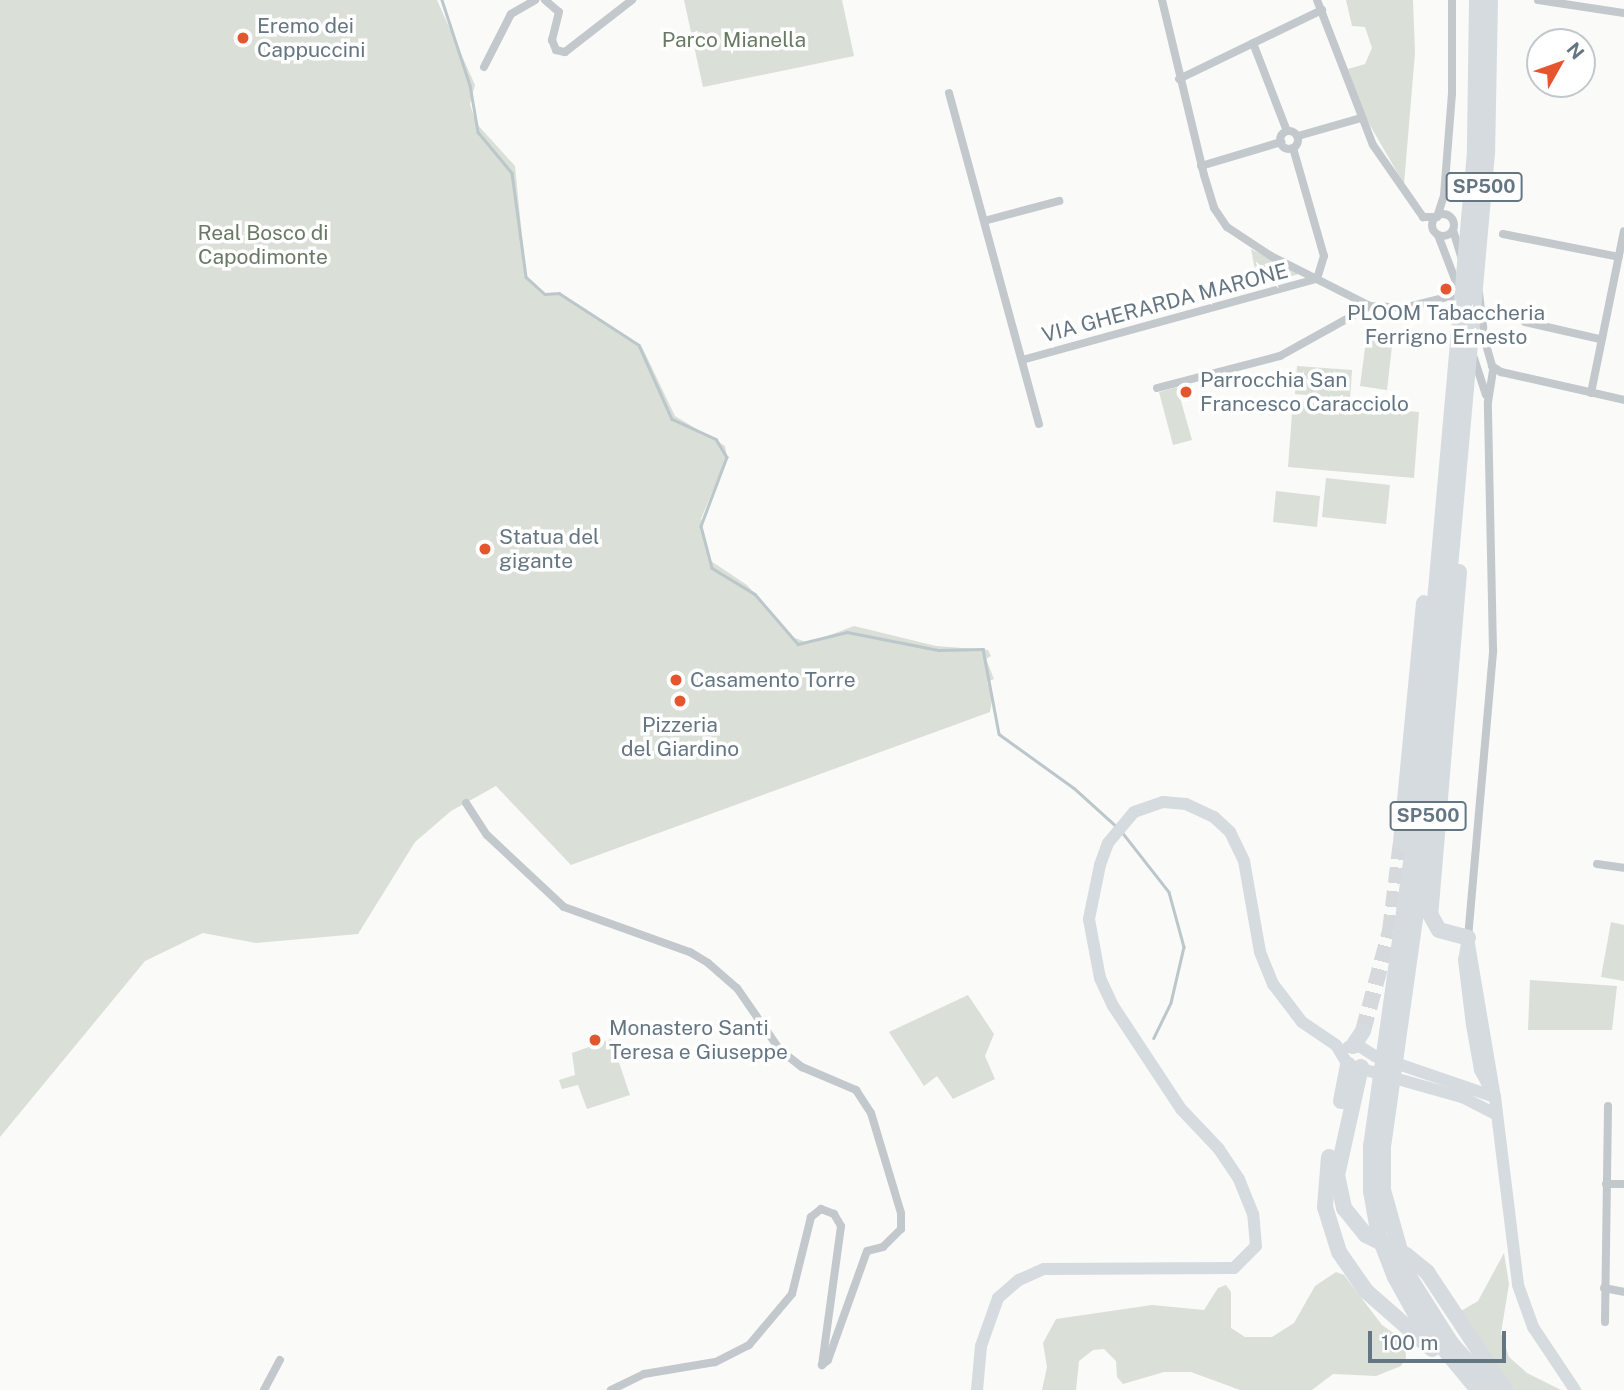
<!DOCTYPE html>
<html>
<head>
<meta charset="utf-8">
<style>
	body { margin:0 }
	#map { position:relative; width:1624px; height:1390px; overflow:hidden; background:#fafaf8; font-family:"Public Sans",sans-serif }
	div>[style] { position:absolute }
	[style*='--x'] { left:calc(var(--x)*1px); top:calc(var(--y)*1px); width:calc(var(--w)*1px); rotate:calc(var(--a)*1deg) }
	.green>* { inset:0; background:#dadfd7 }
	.stream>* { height:2.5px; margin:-1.25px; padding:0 1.25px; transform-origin:1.25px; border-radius:1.25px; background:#bbc7cb }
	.highway-tunnel>* { height:16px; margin-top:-8px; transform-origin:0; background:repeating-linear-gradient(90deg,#d5d9db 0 16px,transparent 0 24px) }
	.street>* { height:8px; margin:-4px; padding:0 4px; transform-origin:4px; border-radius:4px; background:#c3c8cc }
	.street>.ring { margin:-4px; padding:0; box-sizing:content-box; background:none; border:8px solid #c3c8cc; border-radius:50% }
	.secondary>* { height:12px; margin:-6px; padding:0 6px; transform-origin:6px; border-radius:6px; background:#d6dbdf }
	.highway>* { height:16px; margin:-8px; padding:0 8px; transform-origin:8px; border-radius:8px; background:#d6dbdf }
	.dots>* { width:19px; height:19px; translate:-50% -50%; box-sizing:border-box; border:4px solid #fff; border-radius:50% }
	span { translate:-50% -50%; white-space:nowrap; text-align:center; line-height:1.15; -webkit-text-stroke:7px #fff; paint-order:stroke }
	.shield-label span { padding:2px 5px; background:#fff; border:2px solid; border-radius:5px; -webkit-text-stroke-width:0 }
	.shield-label { font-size:19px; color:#657683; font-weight:700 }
	.poi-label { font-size:21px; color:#657683 }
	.left { translate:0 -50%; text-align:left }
	.park-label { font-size:21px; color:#687a64 }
	.street-label { font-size:21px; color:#657683 }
	.north { position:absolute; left:1526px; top:28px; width:70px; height:70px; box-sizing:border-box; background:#fff; border:2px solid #c1c8cd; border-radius:50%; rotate:50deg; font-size:19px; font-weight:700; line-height:28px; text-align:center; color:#657683 }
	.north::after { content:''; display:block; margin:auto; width:24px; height:32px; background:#e4572e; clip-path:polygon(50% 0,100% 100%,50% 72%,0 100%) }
	.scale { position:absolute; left:1368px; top:1331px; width:138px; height:32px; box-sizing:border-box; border:4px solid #657683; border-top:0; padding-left:9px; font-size:21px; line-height:24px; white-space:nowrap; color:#657683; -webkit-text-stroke:5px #fff; paint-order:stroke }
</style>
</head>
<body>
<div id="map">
	<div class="green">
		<i style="clip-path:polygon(0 0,437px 0,475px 85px,470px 104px,476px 123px,515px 166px,526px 277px,545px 294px,559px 293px,642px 347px,675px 416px,725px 446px,727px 457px,701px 519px,708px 559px,747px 585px,792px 637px,809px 643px,854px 626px,936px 646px,988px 650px,991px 656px,986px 659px,994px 679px,987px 682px,993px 694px,990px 712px,571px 865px,496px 786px,451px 811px,415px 842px,358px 934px,256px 943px,203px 933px,145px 961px,0 1137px)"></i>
		<i style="clip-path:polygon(684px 0,842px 0,854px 56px,703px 87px)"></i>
		<i style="clip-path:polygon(1346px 0,1413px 0,1415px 53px,1404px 184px,1364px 115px,1348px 69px,1365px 64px,1372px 48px,1365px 27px,1352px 26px)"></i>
		<i style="clip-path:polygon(1251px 249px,1299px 274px,1258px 286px)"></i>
		<i style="clip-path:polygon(1367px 333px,1393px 337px,1387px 390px,1360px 386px)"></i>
		<i style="clip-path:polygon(1297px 366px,1352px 370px,1350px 399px,1295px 394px)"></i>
		<i style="clip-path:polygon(1177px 387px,1192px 440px,1173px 445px,1159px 392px)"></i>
		<i style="clip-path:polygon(1293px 401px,1419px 412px,1414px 478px,1288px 467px)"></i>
		<i style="clip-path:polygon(1326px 478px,1390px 485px,1386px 524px,1322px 517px)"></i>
		<i style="clip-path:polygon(1276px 491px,1320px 496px,1317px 527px,1273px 522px)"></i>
		<i style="clip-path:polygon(1611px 922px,1624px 925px,1624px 981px,1601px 977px)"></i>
		<i style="clip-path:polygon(1530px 980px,1617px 986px,1612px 1030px,1528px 1030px)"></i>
		<i style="clip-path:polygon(968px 995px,994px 1034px,985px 1056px,995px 1079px,953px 1099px,937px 1076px,924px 1086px,889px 1032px)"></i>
		<i style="clip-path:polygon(611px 1039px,630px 1095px,587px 1109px,578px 1085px,562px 1089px,559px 1080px,575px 1075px,572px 1053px)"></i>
		<i style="clip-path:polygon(1504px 1253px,1509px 1284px,1501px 1333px,1509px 1357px,1527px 1373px,1561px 1390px,1511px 1390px,1461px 1311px,1478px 1301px)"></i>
		<i style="clip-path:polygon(1336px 1272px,1344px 1275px,1382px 1325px,1405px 1341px,1406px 1358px,1401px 1366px,1376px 1376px,1333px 1374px,1312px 1390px,1240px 1390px,1191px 1372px,1164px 1372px,1123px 1384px,1117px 1377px,1116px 1361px,1104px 1349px,1093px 1350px,1079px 1361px,1076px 1390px,1042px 1390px,1047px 1367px,1043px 1343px,1056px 1319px,1152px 1305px,1204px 1310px,1218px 1288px,1226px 1285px,1231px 1292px,1231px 1328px,1245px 1337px,1272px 1337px,1294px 1323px,1315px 1286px)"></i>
	</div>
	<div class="stream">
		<i style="--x:442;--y:0;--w:89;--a:71.8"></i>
		<i style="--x:470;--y:85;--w:48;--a:80.3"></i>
		<i style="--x:478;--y:132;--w:53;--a:50.3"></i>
		<i style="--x:512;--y:173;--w:105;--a:82.3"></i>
		<i style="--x:526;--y:277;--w:25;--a:42"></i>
		<i style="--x:545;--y:294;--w:14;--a:-4"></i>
		<i style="--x:559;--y:293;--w:95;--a:33"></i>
		<i style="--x:639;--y:345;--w:81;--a:66"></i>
		<i style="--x:672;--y:419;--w:48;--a:24.4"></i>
		<i style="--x:716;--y:439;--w:21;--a:59"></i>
		<i style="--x:727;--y:457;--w:74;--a:110.6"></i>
		<i style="--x:701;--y:526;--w:43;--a:75.3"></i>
		<i style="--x:712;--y:568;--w:50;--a:31.2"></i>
		<i style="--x:755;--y:594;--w:66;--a:49.3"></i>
		<i style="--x:798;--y:644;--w:50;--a:-13.8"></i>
		<i style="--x:847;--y:632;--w:94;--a:11.1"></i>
		<i style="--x:939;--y:650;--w:44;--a:-1.3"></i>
		<i style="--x:983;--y:649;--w:86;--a:79.3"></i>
		<i style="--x:999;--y:734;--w:92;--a:35.8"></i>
		<i style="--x:1074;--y:788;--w:58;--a:42.2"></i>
		<i style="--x:1122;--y:832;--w:76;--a:51.9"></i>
		<i style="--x:1169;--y:892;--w:57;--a:74.7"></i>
		<i style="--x:1184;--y:947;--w:57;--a:103.1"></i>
		<i style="--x:1171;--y:1003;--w:39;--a:116"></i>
	</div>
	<div class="highway-tunnel">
		<i style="--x:1363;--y:1031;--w:104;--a:-74.9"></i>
		<i style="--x:1390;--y:931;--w:90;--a:-83"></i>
	</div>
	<div class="street">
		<i style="--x:545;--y:0;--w:18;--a:41"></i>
		<i style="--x:559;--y:12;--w:29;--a:104"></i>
		<i style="--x:552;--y:40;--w:11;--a:68"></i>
		<i style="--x:556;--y:50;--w:9;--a:13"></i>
		<i style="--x:565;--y:52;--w:85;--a:-37.8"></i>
		<i style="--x:1162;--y:0;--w:180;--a:76.5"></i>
		<i style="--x:1204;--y:175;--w:34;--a:73"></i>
		<i style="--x:1214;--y:208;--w:23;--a:56"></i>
		<i style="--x:1227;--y:227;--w:53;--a:33.4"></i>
		<i style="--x:1271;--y:256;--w:111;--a:26.8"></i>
		<i style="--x:1370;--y:306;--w:34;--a:3"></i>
		<i style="--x:1404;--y:308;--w:44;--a:-14.3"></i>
		<i style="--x:1447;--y:297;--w:14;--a:17"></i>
		<i style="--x:1317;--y:0;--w:155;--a:68.9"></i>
		<i style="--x:1373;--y:145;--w:88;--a:55.2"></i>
		<i style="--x:1423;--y:217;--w:14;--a:0"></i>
		<i style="--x:1538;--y:0;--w:87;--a:8.6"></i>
		<i style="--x:1253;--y:43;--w:94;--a:68.9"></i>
		<i style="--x:484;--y:67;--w:59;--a:-63"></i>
		<i style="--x:511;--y:14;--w:28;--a:-30"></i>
		<i style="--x:1179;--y:79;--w:159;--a:-25.8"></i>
		<i style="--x:949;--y:93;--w:343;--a:74.8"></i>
		<i class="ring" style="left:1280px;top:131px;width:10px;height:10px"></i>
		<i style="--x:1298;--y:136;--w:66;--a:-15.9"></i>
		<i style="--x:1293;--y:148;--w:112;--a:74"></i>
		<i style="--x:1324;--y:256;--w:24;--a:107"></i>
		<i style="--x:1201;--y:166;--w:84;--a:-16.7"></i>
		<i class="ring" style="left:1432px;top:214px;width:14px;height:14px"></i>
		<i style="--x:1437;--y:217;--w:23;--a:-72"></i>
		<i style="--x:1444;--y:195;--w:101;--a:-85.5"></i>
		<i style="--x:1452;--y:94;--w:94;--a:-90"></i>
		<i style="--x:984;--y:221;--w:78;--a:-14.9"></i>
		<i style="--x:1453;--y:230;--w:30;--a:73"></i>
		<i style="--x:1503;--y:234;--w:118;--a:11.2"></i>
		<i style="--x:1438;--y:235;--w:56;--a:69"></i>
		<i style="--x:1479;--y:293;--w:35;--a:83"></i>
		<i style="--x:1525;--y:322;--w:77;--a:12.8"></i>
		<i style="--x:1472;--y:352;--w:45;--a:72"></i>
		<i style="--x:1022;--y:360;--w:306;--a:-15.4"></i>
		<i style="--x:1492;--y:366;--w:11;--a:34"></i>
		<i style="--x:1501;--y:372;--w:126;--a:12.8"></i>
		<i style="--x:1157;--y:388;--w:127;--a:-14.6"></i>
		<i style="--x:1280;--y:356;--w:103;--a:-29.1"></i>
		<i style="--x:1591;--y:393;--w:165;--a:-78.5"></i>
		<i style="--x:466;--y:803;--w:38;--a:57"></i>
		<i style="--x:487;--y:835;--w:105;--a:43.1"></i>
		<i style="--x:564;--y:907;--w:134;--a:19.7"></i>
		<i style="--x:690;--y:952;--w:21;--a:31"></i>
		<i style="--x:708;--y:963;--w:38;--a:41"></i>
		<i style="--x:737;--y:988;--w:75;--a:55.3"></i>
		<i style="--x:780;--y:1050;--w:28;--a:38"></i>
		<i style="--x:802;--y:1067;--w:59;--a:23.1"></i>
		<i style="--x:856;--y:1090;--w:27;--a:57"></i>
		<i style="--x:871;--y:1113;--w:104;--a:73.3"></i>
		<i style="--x:901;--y:1213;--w:16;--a:90"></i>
		<i style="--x:901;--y:1229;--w:25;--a:135"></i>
		<i style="--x:883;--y:1247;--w:16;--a:166"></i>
		<i style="--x:867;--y:1251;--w:116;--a:109.7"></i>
		<i style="--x:828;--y:1360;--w:8;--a:140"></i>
		<i style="--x:822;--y:1365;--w:140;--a:-82.2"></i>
		<i style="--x:841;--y:1226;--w:14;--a:-120"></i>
		<i style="--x:834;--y:1214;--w:14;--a:-159"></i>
		<i style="--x:821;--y:1209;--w:13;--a:141"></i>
		<i style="--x:811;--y:1217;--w:79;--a:103.9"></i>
		<i style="--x:792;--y:1294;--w:67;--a:130.1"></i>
		<i style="--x:749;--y:1345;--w:38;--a:153"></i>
		<i style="--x:715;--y:1362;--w:72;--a:170.4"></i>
		<i style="--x:644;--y:1374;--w:37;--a:154"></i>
		<i style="--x:1597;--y:864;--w:27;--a:8"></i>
		<i style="--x:1468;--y:938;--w:289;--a:-85"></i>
		<i style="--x:1493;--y:650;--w:248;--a:-91.2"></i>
		<i style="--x:1488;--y:402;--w:33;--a:-81"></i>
		<i style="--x:1493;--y:369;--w:37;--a:-106"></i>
		<i style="--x:1606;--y:1184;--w:18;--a:0"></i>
		<i style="--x:1604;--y:1288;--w:20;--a:11"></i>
		<i style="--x:1605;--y:1322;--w:216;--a:-89.2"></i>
		<i style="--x:264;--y:1390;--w:34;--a:-62"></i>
	</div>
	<div class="secondary">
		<i style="--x:1468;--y:938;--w:161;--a:80.4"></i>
		<i style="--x:1495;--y:1097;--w:189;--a:83"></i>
		<i style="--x:1518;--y:1285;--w:45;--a:70.3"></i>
		<i style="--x:1533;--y:1327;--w:76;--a:56.3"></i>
		<i style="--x:1468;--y:938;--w:22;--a:100"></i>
		<i style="--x:1464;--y:960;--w:65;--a:83"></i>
		<i style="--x:1472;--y:1025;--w:46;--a:79.9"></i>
		<i style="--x:1480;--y:1070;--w:24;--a:62"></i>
		<i style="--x:1348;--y:1047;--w:11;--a:-5"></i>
		<i style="--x:1359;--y:1046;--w:19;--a:32"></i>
		<i style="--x:1375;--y:1056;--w:127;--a:18.9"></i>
		<i style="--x:977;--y:1390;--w:44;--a:-84.8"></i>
		<i style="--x:981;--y:1346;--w:51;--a:-70.5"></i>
		<i style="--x:998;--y:1298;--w:28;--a:-41"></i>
		<i style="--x:1019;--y:1280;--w:27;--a:-24"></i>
		<i style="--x:1044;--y:1269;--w:190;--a:-0.3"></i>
		<i style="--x:1234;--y:1268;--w:31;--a:-45"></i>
		<i style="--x:1256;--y:1246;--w:32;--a:-95"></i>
		<i style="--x:1253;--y:1214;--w:38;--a:-112"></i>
		<i style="--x:1239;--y:1179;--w:36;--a:-124"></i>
		<i style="--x:1219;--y:1149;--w:55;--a:-133.5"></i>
		<i style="--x:1181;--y:1109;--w:123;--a:-123.4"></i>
		<i style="--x:1113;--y:1006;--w:31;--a:-115"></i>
		<i style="--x:1100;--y:978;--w:60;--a:-100.6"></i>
		<i style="--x:1089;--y:919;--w:55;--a:-78.5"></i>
		<i style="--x:1100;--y:865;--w:23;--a:-70"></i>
		<i style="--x:1108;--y:843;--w:40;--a:-50"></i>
		<i style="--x:1134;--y:812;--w:31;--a:-19"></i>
		<i style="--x:1163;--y:802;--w:23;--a:5"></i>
		<i style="--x:1186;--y:804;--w:31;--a:25"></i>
		<i style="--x:1214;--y:817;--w:22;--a:43"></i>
		<i style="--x:1230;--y:832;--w:32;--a:64"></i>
		<i style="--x:1244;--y:861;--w:92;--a:80"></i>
		<i style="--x:1260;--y:952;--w:35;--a:68"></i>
		<i style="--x:1273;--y:984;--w:48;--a:52.7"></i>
		<i style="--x:1302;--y:1022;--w:41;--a:34.1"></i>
		<i style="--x:1336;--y:1045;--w:23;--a:59"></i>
		<i style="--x:1348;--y:1065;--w:118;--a:15.7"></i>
		<i style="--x:1462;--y:1097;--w:39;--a:27"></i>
	</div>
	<div class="highway">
		<i style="--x:1477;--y:0;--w:152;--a:90.8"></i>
		<i style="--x:1475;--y:152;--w:699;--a:95.09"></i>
		<i style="--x:1413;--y:848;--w:301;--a:98"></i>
		<i style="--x:1371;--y:1146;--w:45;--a:90"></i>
		<i style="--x:1371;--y:1191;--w:46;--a:79.9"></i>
		<i style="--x:1379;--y:1236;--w:44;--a:68.7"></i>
		<i style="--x:1395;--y:1277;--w:43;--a:61.1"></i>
		<i style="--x:1416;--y:1315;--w:97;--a:50.4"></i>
		<i style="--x:1490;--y:0;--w:153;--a:91.1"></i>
		<i style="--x:1487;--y:153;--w:698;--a:95.1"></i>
		<i style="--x:1425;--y:848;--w:302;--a:98"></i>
		<i style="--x:1383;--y:1147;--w:43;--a:90"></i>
		<i style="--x:1383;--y:1190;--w:85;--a:74.3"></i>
		<i style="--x:1406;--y:1272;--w:84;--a:57.6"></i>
		<i style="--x:1451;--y:1343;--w:63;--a:48.2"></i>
		<i style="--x:1459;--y:572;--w:343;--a:94.8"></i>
		<i style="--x:1430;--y:914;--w:18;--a:61"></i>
		<i style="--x:1439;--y:930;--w:30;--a:15"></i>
		<i style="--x:1401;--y:842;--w:240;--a:-84.5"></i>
		<i style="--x:1353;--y:1046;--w:18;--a:-56"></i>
		<i style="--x:1361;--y:1067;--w:111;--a:102.5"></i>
		<i style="--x:1337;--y:1175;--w:34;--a:78"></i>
		<i style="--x:1344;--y:1208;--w:35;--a:51"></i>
		<i style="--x:1366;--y:1235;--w:45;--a:26.6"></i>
		<i style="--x:1406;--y:1255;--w:27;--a:39"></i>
		<i style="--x:1427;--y:1272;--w:141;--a:56.5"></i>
		<i style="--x:1341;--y:1101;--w:37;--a:-79"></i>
		<i style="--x:1329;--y:1157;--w:50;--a:94.6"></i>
		<i style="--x:1325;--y:1207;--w:47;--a:72.7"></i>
		<i style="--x:1339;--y:1252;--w:47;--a:55.3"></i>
		<i style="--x:1366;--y:1291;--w:88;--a:41.3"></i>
	</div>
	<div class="dots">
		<i style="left:243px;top:38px;background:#e4572e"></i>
		<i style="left:1446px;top:289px;background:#e4572e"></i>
		<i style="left:1186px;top:392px;background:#e4572e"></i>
		<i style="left:485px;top:549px;background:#e4572e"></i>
		<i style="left:676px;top:680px;background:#e4572e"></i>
		<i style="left:680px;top:701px;background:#e4572e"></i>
		<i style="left:595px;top:1040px;background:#e4572e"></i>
	</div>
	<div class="shield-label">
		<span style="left:1484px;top:187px">SP500</span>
		<span style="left:1428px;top:816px">SP500</span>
	</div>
	<div class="poi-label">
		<span class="left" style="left:257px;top:38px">Eremo dei<br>Cappuccini</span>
		<span style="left:1446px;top:325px">PLOOM Tabaccheria<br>Ferrigno Ernesto</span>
		<span class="left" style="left:1200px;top:392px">Parrocchia San<br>Francesco Caracciolo</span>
		<span class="left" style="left:499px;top:549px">Statua del<br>gigante</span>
		<span class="left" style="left:690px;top:680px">Casamento Torre</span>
		<span style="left:680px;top:737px">Pizzeria<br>del Giardino</span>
		<span class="left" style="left:609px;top:1040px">Monastero Santi<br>Teresa e Giuseppe</span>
	</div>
	<div class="park-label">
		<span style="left:734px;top:40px">Parco Mianella</span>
		<span style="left:263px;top:245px">Real Bosco di<br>Capodimonte</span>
	</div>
	<div class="street-label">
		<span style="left:1165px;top:303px;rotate:-15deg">VIA GHERARDA MARONE</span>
	</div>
	<div class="north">N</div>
	<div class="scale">100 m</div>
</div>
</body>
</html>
